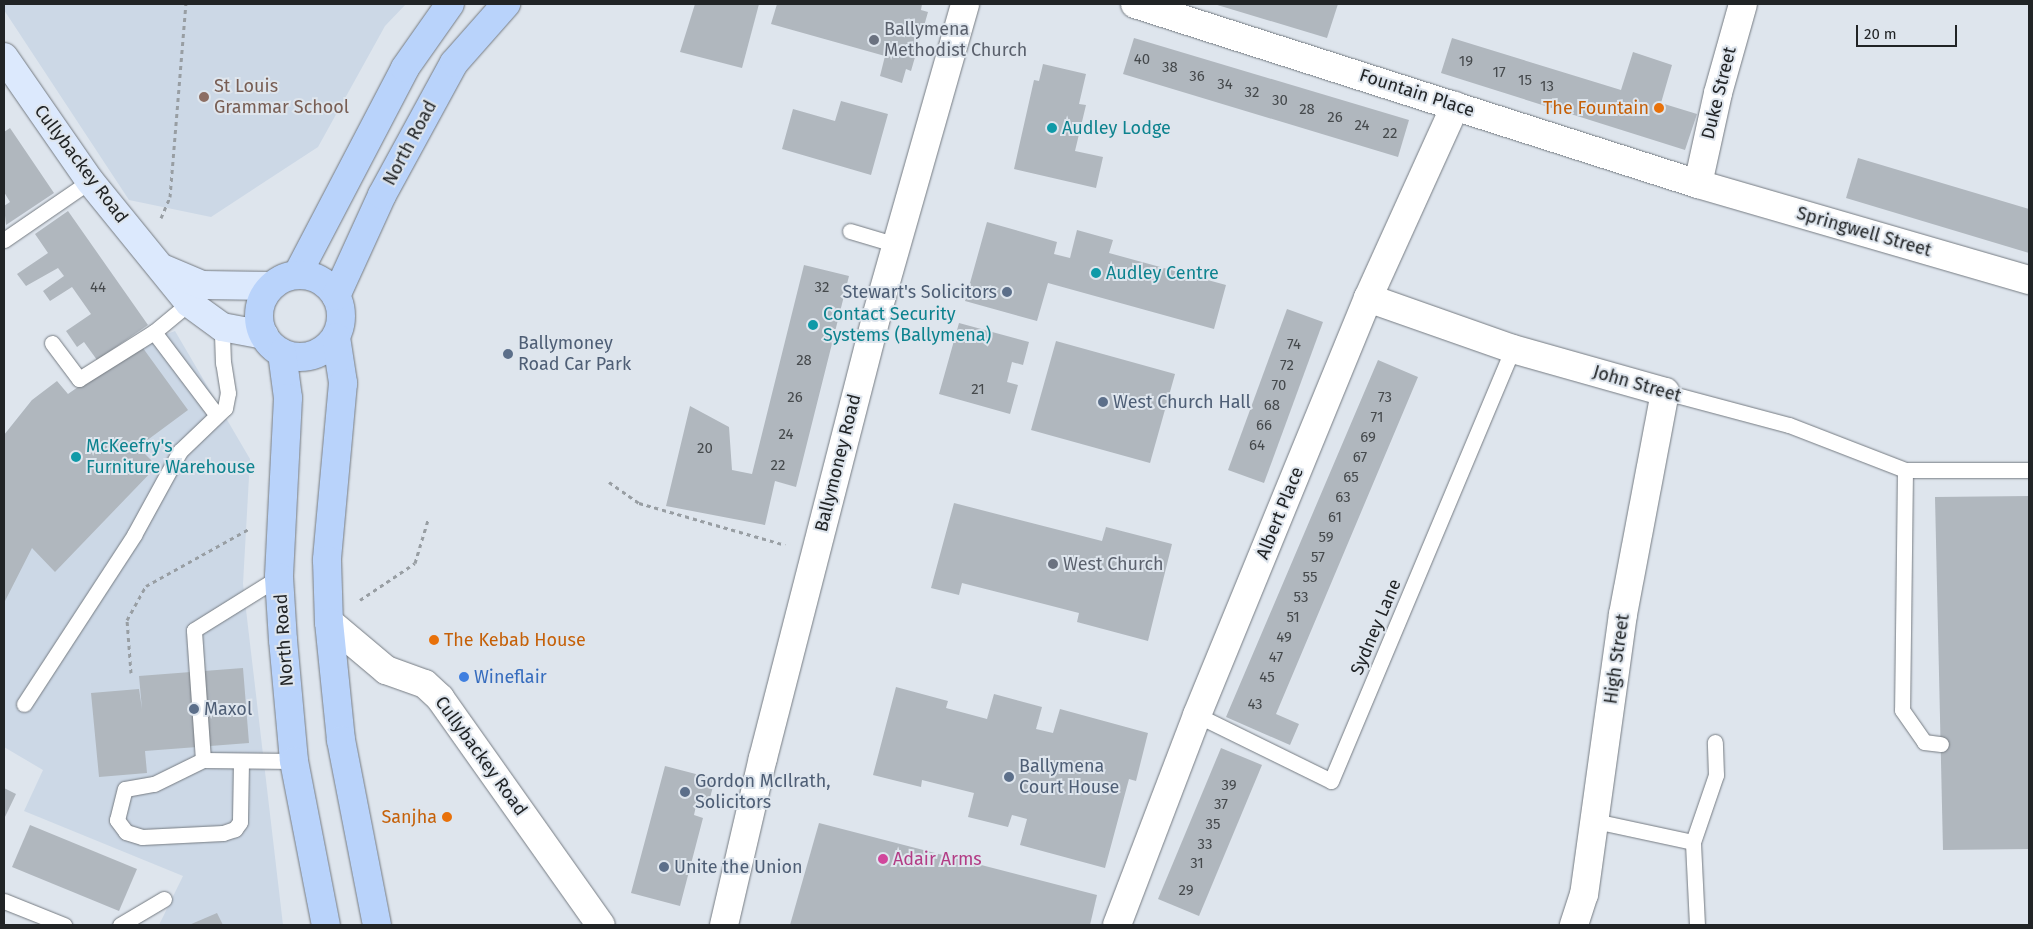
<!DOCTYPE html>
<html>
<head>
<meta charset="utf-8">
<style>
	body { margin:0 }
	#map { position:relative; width:2033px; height:929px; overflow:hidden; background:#dee5ed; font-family:"Fira Sans",sans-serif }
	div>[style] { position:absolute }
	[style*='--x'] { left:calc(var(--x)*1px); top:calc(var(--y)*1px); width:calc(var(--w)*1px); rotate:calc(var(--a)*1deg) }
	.built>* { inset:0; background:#ccd8e6 }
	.building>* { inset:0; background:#b0b7be }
	.path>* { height:3px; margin-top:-1.5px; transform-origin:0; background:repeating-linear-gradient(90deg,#989ea3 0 4px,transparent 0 8px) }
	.roads { filter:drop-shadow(0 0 1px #757b82) drop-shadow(0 0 1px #757b82) }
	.service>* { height:15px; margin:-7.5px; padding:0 7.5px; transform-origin:7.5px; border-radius:7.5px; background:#fff }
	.minor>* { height:28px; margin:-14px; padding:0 14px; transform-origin:14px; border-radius:14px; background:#fff }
	.tertiary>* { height:28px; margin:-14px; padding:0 14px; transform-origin:14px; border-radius:14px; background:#fff }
	.secondary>* { height:28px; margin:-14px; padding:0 14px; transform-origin:14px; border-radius:14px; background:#dce9fd }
	.primary>* { height:28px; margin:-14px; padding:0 14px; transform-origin:14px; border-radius:14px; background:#b9d3fb }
	.primary>.ring { margin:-14px; padding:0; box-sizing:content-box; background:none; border:28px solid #b9d3fb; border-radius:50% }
	.dots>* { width:14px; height:14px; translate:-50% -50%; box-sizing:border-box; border:2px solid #dee5ed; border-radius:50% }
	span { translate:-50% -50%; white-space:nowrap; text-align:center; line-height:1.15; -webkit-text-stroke:4px #dee5ed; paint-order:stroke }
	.number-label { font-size:15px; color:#45494c }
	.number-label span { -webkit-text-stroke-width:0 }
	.worship-label { font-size:18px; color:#5b616d }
	.left { translate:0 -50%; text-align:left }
	.education-label { font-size:18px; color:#785e54 }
	.street-label { font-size:18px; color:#212426 }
	.food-label { font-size:18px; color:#c56008 }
	.right { translate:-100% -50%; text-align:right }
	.culture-label { font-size:18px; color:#0d838f }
	.service-label { font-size:18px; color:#4e5e75 }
	.shop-label { font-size:18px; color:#366cbe }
	.hotel-label { font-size:18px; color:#b23c85 }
	.frame { position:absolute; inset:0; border:5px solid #212426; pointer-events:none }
	.scale { position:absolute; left:1856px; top:25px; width:101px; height:22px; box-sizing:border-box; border:2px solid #212426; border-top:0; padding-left:6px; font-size:15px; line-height:18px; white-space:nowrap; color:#212426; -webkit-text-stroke:4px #dee5ed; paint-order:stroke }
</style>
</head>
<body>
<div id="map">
	<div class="built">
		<i style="clip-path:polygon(4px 4px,406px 4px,385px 26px,318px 147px,211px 217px,129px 200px,4px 10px)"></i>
		<i style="clip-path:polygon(175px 331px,250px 459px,243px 584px,283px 925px,159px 925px,183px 876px,24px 811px,43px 770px,4px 747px,4px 435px,32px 400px,68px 394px,140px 344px)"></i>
	</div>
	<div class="building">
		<i style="clip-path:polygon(695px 4px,759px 4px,742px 68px,680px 52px)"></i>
		<i style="clip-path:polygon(777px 4px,922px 4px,921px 10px,928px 12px,911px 71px,906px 69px,902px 83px,880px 76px,885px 56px,771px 24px)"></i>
		<i style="clip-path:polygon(1214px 4px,1338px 4px,1327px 38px)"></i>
		<i style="clip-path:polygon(1134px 38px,1409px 120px,1398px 157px,1123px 74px)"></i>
		<i style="clip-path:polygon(1452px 38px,1621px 90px,1633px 52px,1672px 65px,1661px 103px,1697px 114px,1685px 150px,1441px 73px)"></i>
		<i style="clip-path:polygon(1043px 64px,1086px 74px,1079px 104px,1086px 105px,1075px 151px,1103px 157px,1096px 188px,1014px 169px,1034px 80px,1039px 81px)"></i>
		<i style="clip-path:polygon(841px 101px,888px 114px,871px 175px,782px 149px,793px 109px,835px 121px)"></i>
		<i style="clip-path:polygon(10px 128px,54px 193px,6px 225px,4px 206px,10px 202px,4px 192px,4px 132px)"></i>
		<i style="clip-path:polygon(1858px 158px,2029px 209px,2029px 253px,1846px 198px)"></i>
		<i style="clip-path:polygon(68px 211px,148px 325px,97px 360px,84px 342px,77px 347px,66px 331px,91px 314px,72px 287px,50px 301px,43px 291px,64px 276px,58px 268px,26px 286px,17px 274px,48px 253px,35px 234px)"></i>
		<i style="clip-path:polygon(987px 222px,1057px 242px,1054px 254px,1070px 258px,1077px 230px,1113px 240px,1109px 253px,1226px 285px,1214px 329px,1048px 283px,1037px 321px,965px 301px)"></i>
		<i style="clip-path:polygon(804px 265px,849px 276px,796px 487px,775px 481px,765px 525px,666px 506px,690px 406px,729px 427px,732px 470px,752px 474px)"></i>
		<i style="clip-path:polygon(1287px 309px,1323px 322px,1264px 483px,1228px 470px)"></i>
		<i style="clip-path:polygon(959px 323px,1029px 342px,1023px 365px,1012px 362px,1007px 382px,1018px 385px,1010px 414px,939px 394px)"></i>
		<i style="clip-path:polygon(1056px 341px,1175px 374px,1150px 463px,1031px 430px)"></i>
		<i style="clip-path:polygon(140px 344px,188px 410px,138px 447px,157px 466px,55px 572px,32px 548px,4px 603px,4px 435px,32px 400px,57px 381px,68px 394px)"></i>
		<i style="clip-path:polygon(1378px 360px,1418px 377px,1276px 714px,1299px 724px,1290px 745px,1226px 717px)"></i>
		<i style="clip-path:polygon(2029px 496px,2029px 849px,1943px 850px,1935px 497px)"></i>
		<i style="clip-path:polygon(954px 503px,1102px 541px,1106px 527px,1172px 544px,1148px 641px,1077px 622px,1079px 613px,962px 583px,959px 595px,931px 588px)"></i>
		<i style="clip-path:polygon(243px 668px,249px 743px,145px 751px,147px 773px,99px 777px,91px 693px,139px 689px,142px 709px,139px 676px)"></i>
		<i style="clip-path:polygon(896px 687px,948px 701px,946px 708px,987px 719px,994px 694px,1042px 707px,1036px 729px,1053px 733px,1060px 709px,1148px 733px,1136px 781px,1129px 779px,1105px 868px,1020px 845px,1027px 819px,1012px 815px,1008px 827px,968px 817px,974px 793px,922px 780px,921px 787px,873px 775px)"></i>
		<i style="clip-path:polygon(1221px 748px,1262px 765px,1199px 916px,1158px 899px)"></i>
		<i style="clip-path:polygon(665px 766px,715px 779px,707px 809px,696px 806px,694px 815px,703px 818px,680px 906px,631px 893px)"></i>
		<i style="clip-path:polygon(4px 788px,16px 794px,4px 819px)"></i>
		<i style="clip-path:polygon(819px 823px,1097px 895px,1090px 925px,790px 925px)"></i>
		<i style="clip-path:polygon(30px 825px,137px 869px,119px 911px,12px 867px)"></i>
		<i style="clip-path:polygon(217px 913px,223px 925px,189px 925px)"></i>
	</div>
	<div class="path">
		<i style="--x:161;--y:218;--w:23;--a:-67"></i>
		<i style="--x:170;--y:197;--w:194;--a:-85.3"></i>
		<i style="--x:609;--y:482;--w:37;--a:35"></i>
		<i style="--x:639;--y:503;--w:152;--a:16"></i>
		<i style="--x:360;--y:600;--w:66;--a:-33.9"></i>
		<i style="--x:415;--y:563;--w:45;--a:-73.2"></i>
		<i style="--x:131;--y:673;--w:53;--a:-94.3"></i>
		<i style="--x:127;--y:620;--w:39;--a:-61"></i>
		<i style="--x:146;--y:586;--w:118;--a:-29"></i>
	</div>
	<div class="roads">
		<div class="service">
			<i style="--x:850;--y:231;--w:49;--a:16.6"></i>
			<i style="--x:4;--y:240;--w:104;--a:-34.5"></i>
			<i style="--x:154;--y:332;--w:103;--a:52.9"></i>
			<i style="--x:52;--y:343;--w:45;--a:53.1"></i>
			<i style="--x:79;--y:379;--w:89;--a:-32.1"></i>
			<i style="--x:154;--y:332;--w:45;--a:-39.6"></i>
			<i style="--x:1665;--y:392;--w:128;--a:14.9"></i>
			<i style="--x:1789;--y:425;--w:124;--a:21.2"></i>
			<i style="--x:1905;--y:470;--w:124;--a:0"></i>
			<i style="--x:1905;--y:470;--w:240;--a:90.7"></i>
			<i style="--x:1902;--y:710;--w:39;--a:55"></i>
			<i style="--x:1924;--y:742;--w:17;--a:7"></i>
			<i style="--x:24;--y:704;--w:202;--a:-56.9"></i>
			<i style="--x:134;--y:535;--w:96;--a:-61.3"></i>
			<i style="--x:180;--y:451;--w:62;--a:-43.7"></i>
			<i style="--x:225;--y:408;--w:15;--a:-79"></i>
			<i style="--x:228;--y:393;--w:30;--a:-99"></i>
			<i style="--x:223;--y:363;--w:36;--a:-92"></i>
			<i style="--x:1197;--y:715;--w:149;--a:26.2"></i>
			<i style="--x:1331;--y:781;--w:469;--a:-67.2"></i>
			<i style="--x:203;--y:760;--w:130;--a:-94"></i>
			<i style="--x:194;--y:630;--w:100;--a:-31.9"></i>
			<i style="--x:241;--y:762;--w:60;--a:91"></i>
			<i style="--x:240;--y:822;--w:9;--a:126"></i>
			<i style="--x:235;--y:829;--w:13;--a:162"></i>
			<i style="--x:223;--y:833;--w:81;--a:177.2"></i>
			<i style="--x:142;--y:837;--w:17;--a:-163"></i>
			<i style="--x:126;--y:832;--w:15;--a:-127"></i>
			<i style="--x:117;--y:820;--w:32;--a:-76"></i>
			<i style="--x:125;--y:789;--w:29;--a:-10"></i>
			<i style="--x:154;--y:784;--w:55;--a:-26.1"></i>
			<i style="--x:203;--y:760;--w:91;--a:0.6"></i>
			<i style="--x:1595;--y:821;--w:100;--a:12.1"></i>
			<i style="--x:4;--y:901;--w:65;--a:21.8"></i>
			<i style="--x:120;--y:925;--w:51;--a:-30.6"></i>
			<i style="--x:1697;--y:925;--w:83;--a:-92.8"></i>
			<i style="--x:1693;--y:842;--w:71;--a:-71.1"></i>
			<i style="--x:1716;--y:775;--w:33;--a:-92"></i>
		</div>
		<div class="minor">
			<i style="--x:1135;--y:4;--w:591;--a:17.73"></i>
			<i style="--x:1698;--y:184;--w:345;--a:16.2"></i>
			<i style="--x:1698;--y:184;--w:93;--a:-77.6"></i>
			<i style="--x:1718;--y:93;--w:92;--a:-74.3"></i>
			<i style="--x:1368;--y:298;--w:154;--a:19.4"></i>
			<i style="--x:1513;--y:349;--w:158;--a:15.8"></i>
			<i style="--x:1665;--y:392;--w:226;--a:100.7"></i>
			<i style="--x:1623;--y:614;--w:283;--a:97.9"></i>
			<i style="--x:1584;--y:894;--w:33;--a:108"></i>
			<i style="--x:1117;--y:925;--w:225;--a:-69.1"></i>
			<i style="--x:1197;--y:715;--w:451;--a:-67.7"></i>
			<i style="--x:1368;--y:298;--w:211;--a:-65.6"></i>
		</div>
		<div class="tertiary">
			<i style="--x:329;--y:622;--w:75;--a:40.1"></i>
			<i style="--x:386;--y:670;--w:41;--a:19.7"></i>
			<i style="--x:425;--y:684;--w:21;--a:43"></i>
			<i style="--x:440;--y:698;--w:278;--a:54.7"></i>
			<i style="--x:724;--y:925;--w:171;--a:-76.9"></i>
			<i style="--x:763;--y:758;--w:455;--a:-75.6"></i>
			<i style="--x:876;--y:317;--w:325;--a:-74.1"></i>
		</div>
		<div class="secondary">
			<i style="--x:4;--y:57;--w:151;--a:55.3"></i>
			<i style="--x:90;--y:181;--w:157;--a:50.9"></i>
			<i style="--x:189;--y:303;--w:41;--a:36"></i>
			<i style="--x:222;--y:327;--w:43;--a:10.8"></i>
			<i style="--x:164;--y:269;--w:41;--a:22.8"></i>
			<i style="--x:202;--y:285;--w:69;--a:0.8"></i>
		</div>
		<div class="primary">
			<i style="--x:297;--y:275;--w:233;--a:-62.4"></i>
			<i style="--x:405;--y:68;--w:78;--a:-54.9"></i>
			<i class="ring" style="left:259px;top:275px;width:54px;height:54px"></i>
			<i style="--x:336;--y:296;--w:111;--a:-65.5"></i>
			<i style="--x:382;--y:195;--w:150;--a:-61.4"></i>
			<i style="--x:454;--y:63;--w:79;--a:-48.6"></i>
			<i style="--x:336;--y:337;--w:47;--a:81.3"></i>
			<i style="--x:343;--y:383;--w:178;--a:95.2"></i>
			<i style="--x:327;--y:560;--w:62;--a:88.2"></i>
			<i style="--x:329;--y:622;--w:119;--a:84.2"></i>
			<i style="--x:341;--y:740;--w:188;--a:79"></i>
			<i style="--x:282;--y:353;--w:45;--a:82.4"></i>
			<i style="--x:288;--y:398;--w:179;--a:92.9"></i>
			<i style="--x:279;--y:577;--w:63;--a:86.4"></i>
			<i style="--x:283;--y:640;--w:121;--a:84.8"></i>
			<i style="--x:294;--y:761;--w:167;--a:79"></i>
		</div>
	</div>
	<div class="dots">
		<i style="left:874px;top:40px;background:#6b7280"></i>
		<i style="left:204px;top:97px;background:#8d6e63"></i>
		<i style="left:1659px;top:108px;background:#e8710a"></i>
		<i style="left:1052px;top:128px;background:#0f9aa8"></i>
		<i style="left:1096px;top:273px;background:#0f9aa8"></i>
		<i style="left:1007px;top:292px;background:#5c6f8a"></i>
		<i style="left:813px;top:325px;background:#0f9aa8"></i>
		<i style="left:508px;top:354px;background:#5c6f8a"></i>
		<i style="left:1103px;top:402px;background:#5c6f8a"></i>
		<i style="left:76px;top:457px;background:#0f9aa8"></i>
		<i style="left:1053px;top:564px;background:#6b7280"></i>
		<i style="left:434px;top:640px;background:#e8710a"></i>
		<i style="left:464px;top:677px;background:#3f7fe0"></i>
		<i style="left:194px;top:709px;background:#5c6f8a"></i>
		<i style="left:1009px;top:777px;background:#5c6f8a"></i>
		<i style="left:685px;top:792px;background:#5c6f8a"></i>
		<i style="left:447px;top:817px;background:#e8710a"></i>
		<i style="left:883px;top:859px;background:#d1479c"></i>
		<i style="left:664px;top:867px;background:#5c6f8a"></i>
	</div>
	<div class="number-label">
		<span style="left:1142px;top:60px">40</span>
		<span style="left:1466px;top:62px">19</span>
		<span style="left:1170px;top:68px">38</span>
		<span style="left:1499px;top:73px">17</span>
		<span style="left:1197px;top:77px">36</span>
		<span style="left:1525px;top:81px">15</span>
		<span style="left:1225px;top:85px">34</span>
		<span style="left:1547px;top:87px">13</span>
		<span style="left:1252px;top:93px">32</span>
		<span style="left:1280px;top:101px">30</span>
		<span style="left:1307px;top:110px">28</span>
		<span style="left:1335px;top:118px">26</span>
		<span style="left:1362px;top:126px">24</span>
		<span style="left:1390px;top:134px">22</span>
		<span style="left:98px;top:288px">44</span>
		<span style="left:822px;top:288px">32</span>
		<span style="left:1294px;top:345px">74</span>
		<span style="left:804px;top:361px">28</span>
		<span style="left:1287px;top:366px">72</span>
		<span style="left:1279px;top:386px">70</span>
		<span style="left:978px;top:390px">21</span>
		<span style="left:795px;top:398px">26</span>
		<span style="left:1385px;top:398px">73</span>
		<span style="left:1272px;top:406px">68</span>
		<span style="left:1377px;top:418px">71</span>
		<span style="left:1264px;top:426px">66</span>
		<span style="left:786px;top:435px">24</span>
		<span style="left:1368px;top:438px">69</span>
		<span style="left:1257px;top:446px">64</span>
		<span style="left:705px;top:449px">20</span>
		<span style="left:1360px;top:458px">67</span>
		<span style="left:778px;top:466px">22</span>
		<span style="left:1351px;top:478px">65</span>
		<span style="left:1343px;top:498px">63</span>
		<span style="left:1335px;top:518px">61</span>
		<span style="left:1326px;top:538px">59</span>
		<span style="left:1318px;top:558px">57</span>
		<span style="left:1310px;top:578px">55</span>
		<span style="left:1301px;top:598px">53</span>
		<span style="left:1293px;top:618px">51</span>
		<span style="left:1284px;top:638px">49</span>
		<span style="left:1276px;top:658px">47</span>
		<span style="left:1267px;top:678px">45</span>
		<span style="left:1255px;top:705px">43</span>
		<span style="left:1229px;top:786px">39</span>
		<span style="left:1221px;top:805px">37</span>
		<span style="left:1213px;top:825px">35</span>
		<span style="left:1205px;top:845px">33</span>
		<span style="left:1197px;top:864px">31</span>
		<span style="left:1186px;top:891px">29</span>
	</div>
	<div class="worship-label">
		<span class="left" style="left:884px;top:40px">Ballymena<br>Methodist Church</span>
		<span class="left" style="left:1063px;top:564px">West Church</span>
	</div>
	<div class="education-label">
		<span class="left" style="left:214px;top:97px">St Louis<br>Grammar School</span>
	</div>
	<div class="street-label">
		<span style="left:1417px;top:93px;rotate:18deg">Fountain Place</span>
		<span style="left:1719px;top:93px;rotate:-76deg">Duke Street</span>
		<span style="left:410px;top:143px;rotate:-62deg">North Road</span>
		<span style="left:81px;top:164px;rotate:53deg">Cullybackey Road</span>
		<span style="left:1864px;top:232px;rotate:16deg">Springwell Street</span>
		<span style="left:1637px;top:384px;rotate:16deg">John Street</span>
		<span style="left:838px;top:463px;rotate:-76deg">Ballymoney Road</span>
		<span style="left:1280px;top:513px;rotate:-68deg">Albert Place</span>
		<span style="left:1376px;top:627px;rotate:-67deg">Sydney Lane</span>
		<span style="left:284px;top:640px;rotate:-94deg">North Road</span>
		<span style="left:1617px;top:659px;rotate:-82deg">High Street</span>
		<span style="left:481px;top:756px;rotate:54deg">Cullybackey Road</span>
	</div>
	<div class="food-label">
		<span class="right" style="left:1649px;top:108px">The Fountain</span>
		<span class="left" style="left:444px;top:640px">The Kebab House</span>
		<span class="right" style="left:437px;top:817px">Sanjha</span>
	</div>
	<div class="culture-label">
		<span class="left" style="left:1062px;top:128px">Audley Lodge</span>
		<span class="left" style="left:1106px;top:273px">Audley Centre</span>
		<span class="left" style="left:823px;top:325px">Contact Security<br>Systems (Ballymena)</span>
		<span class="left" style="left:86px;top:457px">McKeefry's<br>Furniture Warehouse</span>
	</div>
	<div class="service-label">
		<span class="right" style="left:997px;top:292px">Stewart's Solicitors</span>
		<span class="left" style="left:518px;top:354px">Ballymoney<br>Road Car Park</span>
		<span class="left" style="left:1113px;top:402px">West Church Hall</span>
		<span class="left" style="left:204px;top:709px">Maxol</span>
		<span class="left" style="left:1019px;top:777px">Ballymena<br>Court House</span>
		<span class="left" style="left:695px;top:792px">Gordon McIlrath,<br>Solicitors</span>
		<span class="left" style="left:674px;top:867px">Unite the Union</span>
	</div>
	<div class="shop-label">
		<span class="left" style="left:474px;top:677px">Wineflair</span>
	</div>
	<div class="hotel-label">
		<span class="left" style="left:893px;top:859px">Adair Arms</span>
	</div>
	<div class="frame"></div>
	<div class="scale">20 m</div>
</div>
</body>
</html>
